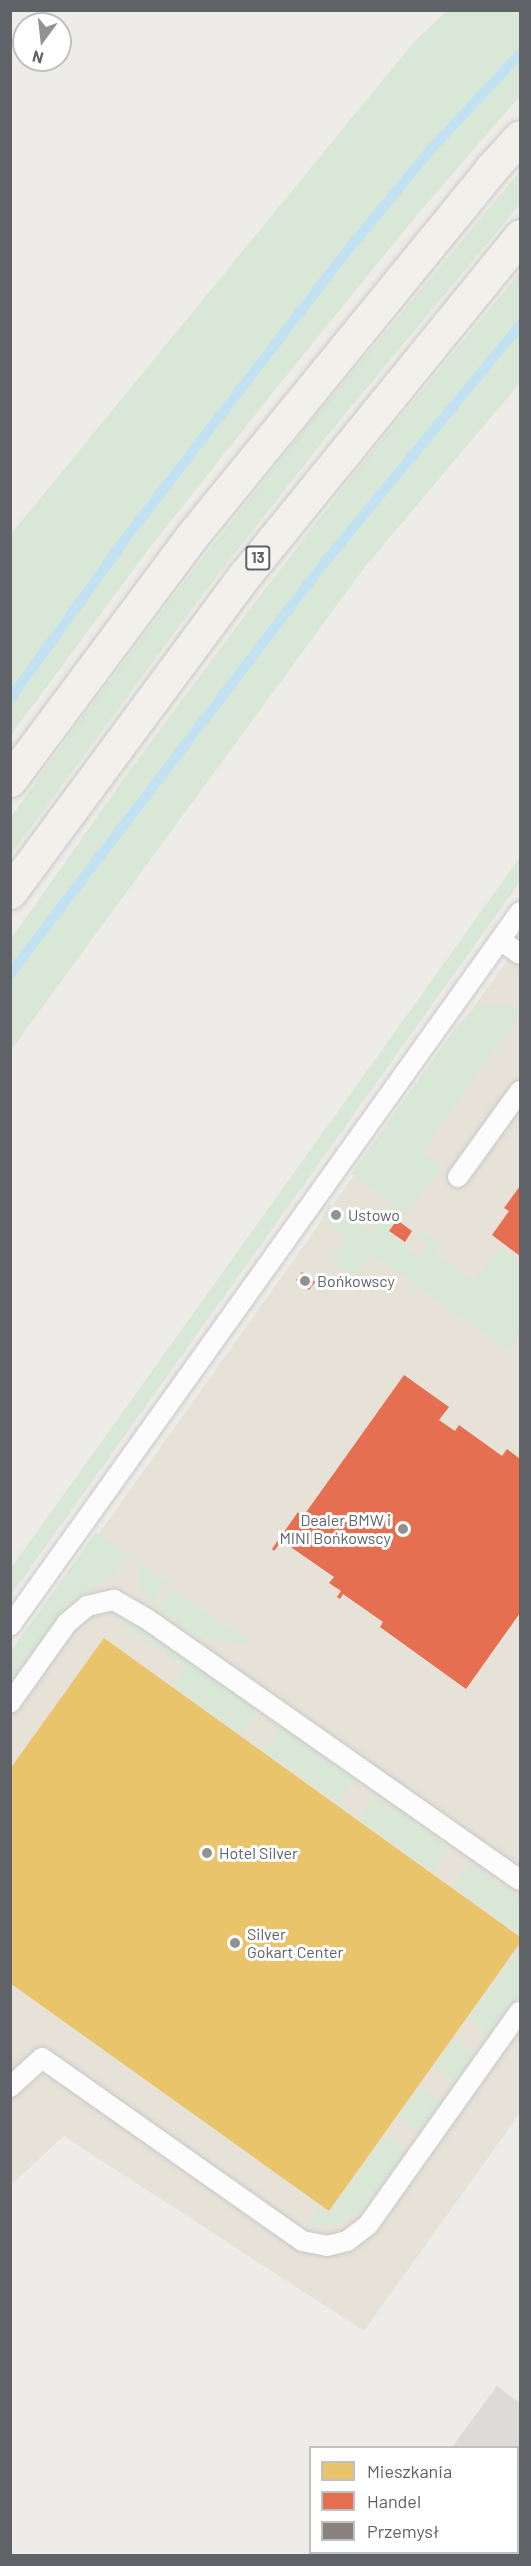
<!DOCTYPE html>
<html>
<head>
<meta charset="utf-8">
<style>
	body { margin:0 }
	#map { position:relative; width:531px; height:2566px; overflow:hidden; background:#edece9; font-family:Barlow,sans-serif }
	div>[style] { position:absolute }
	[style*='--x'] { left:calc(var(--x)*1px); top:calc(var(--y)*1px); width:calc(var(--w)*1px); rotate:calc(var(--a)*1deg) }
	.commercial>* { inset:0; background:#e6e2d8 }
	.industrial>* { inset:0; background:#dddbd9 }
	.green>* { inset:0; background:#d9e8d6 }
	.homes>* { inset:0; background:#e9c46a }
	.shops>* { inset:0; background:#e76f51 }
	.industry>* { inset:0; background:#8a817c }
	.stream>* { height:10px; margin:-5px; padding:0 5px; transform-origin:5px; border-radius:5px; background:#c2e1f3 }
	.roads { filter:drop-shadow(0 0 2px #c8c8c8) drop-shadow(0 0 2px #c8c8c8) }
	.service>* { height:20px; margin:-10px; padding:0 10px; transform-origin:10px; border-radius:10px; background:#fcfcfc }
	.primary>* { height:33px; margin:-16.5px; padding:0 16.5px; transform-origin:16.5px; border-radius:16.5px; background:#f2f0ea }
	.dots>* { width:16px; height:16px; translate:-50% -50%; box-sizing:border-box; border:3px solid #fff; border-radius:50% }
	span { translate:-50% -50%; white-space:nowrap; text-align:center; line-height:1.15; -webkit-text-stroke:6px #fff; paint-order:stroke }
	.shield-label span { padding:2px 4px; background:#fff; border:2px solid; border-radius:4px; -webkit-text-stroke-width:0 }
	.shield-label { font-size:15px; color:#5f6266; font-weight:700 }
	.poi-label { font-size:16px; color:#5f6266 }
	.left { translate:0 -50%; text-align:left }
	.right { translate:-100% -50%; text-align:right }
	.frame { position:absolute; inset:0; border:12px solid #5f6266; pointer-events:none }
	.legend { position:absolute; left:309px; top:2446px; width:210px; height:108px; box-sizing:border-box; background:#fff; border:2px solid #bfc0c2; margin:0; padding:8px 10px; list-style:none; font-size:18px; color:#5f6266 }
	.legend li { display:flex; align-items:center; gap:12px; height:30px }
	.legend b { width:30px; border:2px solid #bfc0c2 }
	.north { position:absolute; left:12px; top:12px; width:60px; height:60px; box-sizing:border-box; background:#fff; border:2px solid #bfc0c2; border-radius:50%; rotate:195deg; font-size:16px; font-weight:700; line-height:24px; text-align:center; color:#5f6266 }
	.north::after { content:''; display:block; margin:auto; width:21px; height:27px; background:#919294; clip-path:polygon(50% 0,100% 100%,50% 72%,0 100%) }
</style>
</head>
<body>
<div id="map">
	<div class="commercial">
		<i style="clip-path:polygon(520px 942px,520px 2113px,364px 2331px,64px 2136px,11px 2185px,11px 1657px)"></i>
	</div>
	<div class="industrial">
		<i style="clip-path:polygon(497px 2386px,520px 2403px,520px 2555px,367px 2556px,369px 2552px,518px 2552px,518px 2448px,452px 2447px)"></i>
	</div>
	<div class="green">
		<i style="clip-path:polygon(446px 11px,520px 11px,520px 96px,412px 221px,274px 391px,148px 550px,11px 735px,11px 534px,413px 43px)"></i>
		<i style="clip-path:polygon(520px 171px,520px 204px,332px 430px,206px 590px,11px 855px,11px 817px,72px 731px,187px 578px,313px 419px)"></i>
		<i style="clip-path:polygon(520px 272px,520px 383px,364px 568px,11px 1050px,11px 939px,130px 770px,242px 619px,365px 460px)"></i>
		<i style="clip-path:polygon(520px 857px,520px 882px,11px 1595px,11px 1568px)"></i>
		<i style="clip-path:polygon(499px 1003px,519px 1008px,520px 1014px,422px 1152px,438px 1164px,441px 1169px,390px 1235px,421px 1257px,429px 1246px,416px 1236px,420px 1229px,440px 1244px,434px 1252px,474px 1280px,499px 1247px,520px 1262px,520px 1332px,509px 1350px,371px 1254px,355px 1276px,332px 1261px,348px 1237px,322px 1218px,329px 1204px,336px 1209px,330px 1218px,336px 1222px,343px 1213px,371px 1232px,392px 1203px,351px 1174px,460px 1022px,478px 1006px)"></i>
		<i style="clip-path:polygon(96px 1532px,167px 1582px,151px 1605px,138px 1588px,140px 1565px,128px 1557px,115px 1573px,67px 1605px,11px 1684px,11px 1651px)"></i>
		<i style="clip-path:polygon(173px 1589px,252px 1645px,198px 1637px,158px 1610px)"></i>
		<i style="clip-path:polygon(120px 1618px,137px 1623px,259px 1711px,241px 1735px,172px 1686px,185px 1667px,119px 1621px)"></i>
		<i style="clip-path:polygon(281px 1726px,354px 1779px,338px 1803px,263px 1750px)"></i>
		<i style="clip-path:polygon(374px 1795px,449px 1848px,433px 1872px,358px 1819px)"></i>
		<i style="clip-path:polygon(470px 1863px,520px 1898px,520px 1935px,454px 1886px)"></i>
		<i style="clip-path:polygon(520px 1948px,520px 1992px,489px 2033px,469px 2019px)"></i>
		<i style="clip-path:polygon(455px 2038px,476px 2055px,456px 2082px,434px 2068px)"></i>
		<i style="clip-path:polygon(420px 2087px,441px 2103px,419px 2132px,398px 2117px)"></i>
		<i style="clip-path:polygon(385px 2136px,406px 2152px,363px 2210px,336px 2225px,307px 2226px,320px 2208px,328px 2214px)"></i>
	</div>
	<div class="homes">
		<i style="clip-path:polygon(104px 1638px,520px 1937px,520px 1943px,329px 2211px,10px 1983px,10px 1769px)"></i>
	</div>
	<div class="shops">
		<i style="clip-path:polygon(520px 1186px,520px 1256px,492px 1235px,509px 1211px,504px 1208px)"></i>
		<i style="clip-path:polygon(397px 1220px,412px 1231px,405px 1242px,389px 1231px)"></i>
		<i style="clip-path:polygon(302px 1272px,315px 1282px,309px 1290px,296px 1280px)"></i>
		<i style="clip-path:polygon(404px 1375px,449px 1407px,439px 1420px,455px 1431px,459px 1425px,502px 1456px,507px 1449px,520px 1459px,520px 1613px,466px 1689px,380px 1627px,383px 1622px,343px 1594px,340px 1599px,337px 1597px,341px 1591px,329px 1583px,334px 1577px,282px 1541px,274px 1551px,272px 1549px,298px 1512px,302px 1518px)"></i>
	</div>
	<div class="industry">
		<i style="clip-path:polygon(518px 2462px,520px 2464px,520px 2556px,459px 2556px,454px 2552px,518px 2552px)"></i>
	</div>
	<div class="stream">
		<i style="--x:10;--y:699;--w:203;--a:-54.2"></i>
		<i style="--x:129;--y:534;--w:357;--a:-52.4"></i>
		<i style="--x:347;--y:251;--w:134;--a:-50.5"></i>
		<i style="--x:432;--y:148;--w:129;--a:-46.9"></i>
		<i style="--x:10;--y:974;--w:517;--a:-52.62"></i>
		<i style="--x:324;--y:563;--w:308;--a:-50.5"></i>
	</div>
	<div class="roads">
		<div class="service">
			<i style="--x:500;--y:940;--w:24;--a:35"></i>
			<i style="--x:458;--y:1177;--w:106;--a:-54.2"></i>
			<i style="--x:10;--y:1626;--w:877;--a:-54.46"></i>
			<i style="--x:10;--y:1703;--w:98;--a:-54.5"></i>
			<i style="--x:67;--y:1623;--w:26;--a:-40"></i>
			<i style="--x:87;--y:1606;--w:28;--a:-13"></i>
			<i style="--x:114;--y:1600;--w:38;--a:30"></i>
			<i style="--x:147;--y:1619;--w:455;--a:35"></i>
			<i style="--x:10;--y:2087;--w:43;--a:-42.2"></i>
			<i style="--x:42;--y:2058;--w:318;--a:35.1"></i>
			<i style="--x:302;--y:2241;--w:25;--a:11"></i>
			<i style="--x:327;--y:2246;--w:21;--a:-14"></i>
			<i style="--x:347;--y:2241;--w:26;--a:-37"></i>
			<i style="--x:368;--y:2225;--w:262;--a:-54.6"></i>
		</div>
		<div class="primary">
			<i style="--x:10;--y:780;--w:304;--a:-53.3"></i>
			<i style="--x:192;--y:536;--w:473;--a:-50.8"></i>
			<i style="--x:491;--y:169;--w:43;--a:-47.8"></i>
			<i style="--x:10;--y:892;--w:393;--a:-53.5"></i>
			<i style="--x:244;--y:576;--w:438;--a:-50.9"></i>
		</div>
	</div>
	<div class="dots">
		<i style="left:336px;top:1215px;background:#919294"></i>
		<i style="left:305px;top:1281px;background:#919294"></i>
		<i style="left:403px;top:1529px;background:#919294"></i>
		<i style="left:207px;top:1853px;background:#919294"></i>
		<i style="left:235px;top:1943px;background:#919294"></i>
	</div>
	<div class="shield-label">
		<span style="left:258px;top:558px">13</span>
	</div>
	<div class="poi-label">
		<span class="left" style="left:348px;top:1215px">Ustowo</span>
		<span class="left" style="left:317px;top:1281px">Bońkowscy</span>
		<span class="right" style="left:391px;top:1529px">Dealer BMW i<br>MINI Bońkowscy</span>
		<span class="left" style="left:219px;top:1853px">Hotel Silver</span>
		<span class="left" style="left:247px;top:1943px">Silver<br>Gokart Center</span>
	</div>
	<div class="frame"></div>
	<ul class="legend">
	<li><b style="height:16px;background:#e9c46a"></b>Mieszkania</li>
	<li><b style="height:16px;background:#e76f51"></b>Handel</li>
	<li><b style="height:16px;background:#8a817c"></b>Przemysł</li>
	</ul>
	<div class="north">N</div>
</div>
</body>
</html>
